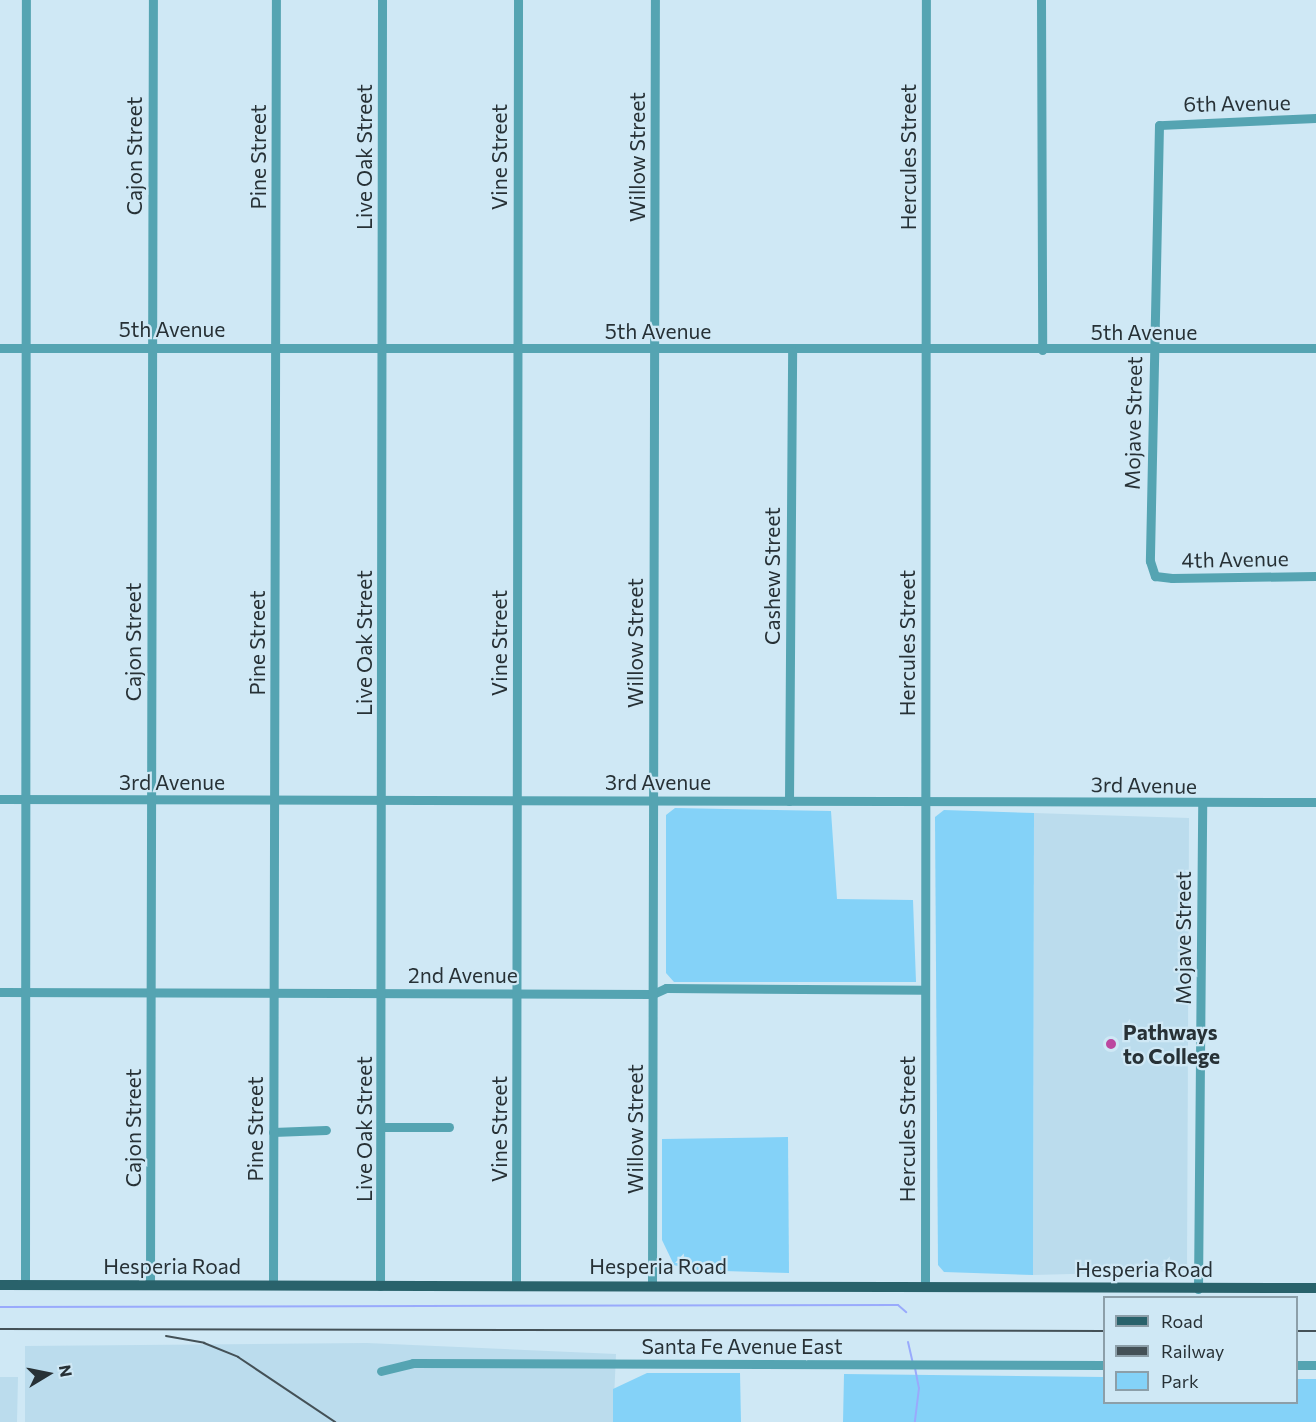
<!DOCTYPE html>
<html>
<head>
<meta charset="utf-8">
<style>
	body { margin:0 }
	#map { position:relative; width:1316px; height:1422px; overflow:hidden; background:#cfe8f5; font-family:Commissioner,sans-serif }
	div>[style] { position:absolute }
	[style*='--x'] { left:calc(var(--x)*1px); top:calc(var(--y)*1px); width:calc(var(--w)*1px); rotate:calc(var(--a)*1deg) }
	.built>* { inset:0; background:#bbdced }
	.green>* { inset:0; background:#84d2f8 }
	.stream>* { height:2px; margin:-1px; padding:0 1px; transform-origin:1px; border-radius:1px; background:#99aafc }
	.minor>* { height:9px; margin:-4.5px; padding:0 4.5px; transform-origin:4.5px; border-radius:4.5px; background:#55a4b2 }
	.major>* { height:10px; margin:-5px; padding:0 5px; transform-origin:5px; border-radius:5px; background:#29626b }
	.rail>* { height:2px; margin:-1px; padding:0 1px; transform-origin:1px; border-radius:1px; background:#445157 }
	.dots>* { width:16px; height:16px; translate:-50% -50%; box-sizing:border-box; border:3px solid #cfe8f5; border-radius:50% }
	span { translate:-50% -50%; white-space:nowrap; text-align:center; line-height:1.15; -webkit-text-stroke:4.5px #cfe8f5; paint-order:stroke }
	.street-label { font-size:21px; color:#273136 }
	.poi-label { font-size:21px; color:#273136; font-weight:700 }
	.left { translate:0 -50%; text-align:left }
	.legend { position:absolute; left:1103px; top:1296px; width:195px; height:108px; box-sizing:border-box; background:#cfe8f5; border:2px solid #8c9fa9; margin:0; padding:8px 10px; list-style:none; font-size:18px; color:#273136 }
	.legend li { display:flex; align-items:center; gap:12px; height:30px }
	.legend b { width:30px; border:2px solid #8c9fa9 }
	.north { position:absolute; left:18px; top:1344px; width:60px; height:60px; -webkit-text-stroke:4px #cfe8f5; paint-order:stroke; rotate:80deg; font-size:16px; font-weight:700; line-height:24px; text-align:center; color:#273136 }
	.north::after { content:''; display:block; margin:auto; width:21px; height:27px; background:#273136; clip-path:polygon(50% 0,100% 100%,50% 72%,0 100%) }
</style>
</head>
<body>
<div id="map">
	<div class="built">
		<i style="clip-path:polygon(1034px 813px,1189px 818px,1187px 1271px,1033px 1275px)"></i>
		<i style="clip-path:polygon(367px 1343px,616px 1354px,613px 1422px,25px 1422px,25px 1346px)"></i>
		<i style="clip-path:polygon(0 1377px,18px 1377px,17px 1422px,0 1422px)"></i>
	</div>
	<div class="green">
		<i style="clip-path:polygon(675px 808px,831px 811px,837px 899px,913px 900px,916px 982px,674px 982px,666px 973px,666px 815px)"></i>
		<i style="clip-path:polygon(944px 810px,1034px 813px,1033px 1275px,944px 1272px,938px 1265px,935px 817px)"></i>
		<i style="clip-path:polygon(788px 1137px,789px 1273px,692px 1270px,674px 1265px,662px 1240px,662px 1139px)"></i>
		<i style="clip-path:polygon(647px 1373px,740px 1373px,741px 1422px,613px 1422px,613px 1389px)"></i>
		<i style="clip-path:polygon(844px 1374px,1104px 1377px,1104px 1402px,1296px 1402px,1297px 1379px,1316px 1379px,1316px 1422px,843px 1422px)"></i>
	</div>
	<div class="stream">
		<i style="--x:0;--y:1307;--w:898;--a:-0.13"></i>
		<i style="--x:898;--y:1305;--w:11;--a:41"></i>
		<i style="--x:908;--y:1342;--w:22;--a:77"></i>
		<i style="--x:915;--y:1368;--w:20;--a:79"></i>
		<i style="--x:919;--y:1388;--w:34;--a:97"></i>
	</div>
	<div class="minor">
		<i style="--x:1041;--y:0;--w:350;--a:89.8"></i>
		<i style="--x:1316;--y:118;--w:157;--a:177.4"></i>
		<i style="--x:1159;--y:125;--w:436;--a:91.2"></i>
		<i style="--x:1150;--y:561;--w:16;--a:72"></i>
		<i style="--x:1155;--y:576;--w:17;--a:7"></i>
		<i style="--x:1172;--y:578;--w:144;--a:-0.8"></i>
		<i style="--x:0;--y:348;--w:1316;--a:0"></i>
		<i style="--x:0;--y:799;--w:1316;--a:0.13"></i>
		<i style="--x:789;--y:801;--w:450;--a:-89.6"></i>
		<i style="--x:0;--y:992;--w:653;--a:0.18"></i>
		<i style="--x:653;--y:994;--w:14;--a:-25"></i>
		<i style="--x:666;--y:988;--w:259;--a:0.4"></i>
		<i style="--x:383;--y:1127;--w:66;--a:0"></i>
		<i style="--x:273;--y:1132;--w:53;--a:-2.2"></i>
		<i style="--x:25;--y:1285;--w:1285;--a:-89.96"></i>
		<i style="--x:150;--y:1285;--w:1285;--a:-89.87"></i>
		<i style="--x:273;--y:1285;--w:1285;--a:-89.87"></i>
		<i style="--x:380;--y:1286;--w:1286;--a:-89.91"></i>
		<i style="--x:516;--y:1286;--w:1286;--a:-89.91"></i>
		<i style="--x:652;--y:1286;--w:1286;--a:-89.87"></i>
		<i style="--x:925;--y:1286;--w:1286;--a:-89.96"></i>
		<i style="--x:1198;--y:1289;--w:485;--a:-89.5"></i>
		<i style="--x:1296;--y:1365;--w:20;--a:0"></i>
		<i style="--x:381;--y:1371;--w:33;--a:-14"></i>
		<i style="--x:413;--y:1363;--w:691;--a:0.17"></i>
	</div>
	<div class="major">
		<i style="--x:0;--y:1285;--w:1316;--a:0.13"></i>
	</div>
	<div class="rail">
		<i style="--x:0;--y:1329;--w:1104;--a:0.1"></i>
		<i style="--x:1296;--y:1331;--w:20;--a:0"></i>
		<i style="--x:166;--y:1336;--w:39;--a:10"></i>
		<i style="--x:204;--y:1343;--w:37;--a:22"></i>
		<i style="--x:238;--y:1357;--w:117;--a:33.8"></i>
	</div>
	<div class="dots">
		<i style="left:1111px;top:1044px;background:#bc479f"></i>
	</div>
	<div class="street-label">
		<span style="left:1237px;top:103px;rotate:-1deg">6th Avenue</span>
		<span style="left:134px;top:156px;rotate:-90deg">Cajon Street</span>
		<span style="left:258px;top:157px;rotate:-90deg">Pine Street</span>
		<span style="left:364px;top:157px;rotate:-90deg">Live Oak Street</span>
		<span style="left:499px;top:157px;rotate:-90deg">Vine Street</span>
		<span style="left:637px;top:157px;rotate:-90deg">Willow Street</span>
		<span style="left:908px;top:157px;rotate:-90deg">Hercules Street</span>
		<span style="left:172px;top:329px">5th Avenue</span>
		<span style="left:658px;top:331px">5th Avenue</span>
		<span style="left:1144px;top:332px">5th Avenue</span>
		<span style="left:1133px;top:423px;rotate:-89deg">Mojave Street</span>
		<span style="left:1235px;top:559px;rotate:-1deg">4th Avenue</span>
		<span style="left:772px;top:576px;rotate:-90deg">Cashew Street</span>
		<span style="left:133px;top:642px;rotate:-90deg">Cajon Street</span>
		<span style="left:257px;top:643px;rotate:-90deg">Pine Street</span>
		<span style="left:364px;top:643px;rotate:-90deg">Live Oak Street</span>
		<span style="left:499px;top:643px;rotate:-90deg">Vine Street</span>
		<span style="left:635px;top:643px;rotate:-90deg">Willow Street</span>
		<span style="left:907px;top:643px;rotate:-90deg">Hercules Street</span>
		<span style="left:172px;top:782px">3rd Avenue</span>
		<span style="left:658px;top:782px">3rd Avenue</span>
		<span style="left:1144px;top:785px;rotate:1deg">3rd Avenue</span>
		<span style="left:1183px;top:938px;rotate:-90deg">Mojave Street</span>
		<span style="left:463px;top:975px">2nd Avenue</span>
		<span style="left:133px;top:1128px;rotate:-90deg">Cajon Street</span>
		<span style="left:255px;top:1129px;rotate:-90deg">Pine Street</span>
		<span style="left:364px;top:1129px;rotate:-90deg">Live Oak Street</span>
		<span style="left:499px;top:1129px;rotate:-90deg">Vine Street</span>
		<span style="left:635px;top:1129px;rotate:-90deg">Willow Street</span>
		<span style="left:907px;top:1129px;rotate:-90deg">Hercules Street</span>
		<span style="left:172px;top:1266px">Hesperia Road</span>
		<span style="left:658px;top:1266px">Hesperia Road</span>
		<span style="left:1144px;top:1269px">Hesperia Road</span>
		<span style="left:742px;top:1346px">Santa Fe Avenue East</span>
	</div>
	<div class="poi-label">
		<span class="left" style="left:1123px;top:1044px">Pathways<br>to College</span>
	</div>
	<ul class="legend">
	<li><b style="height:8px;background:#29626b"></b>Road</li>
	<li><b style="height:8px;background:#445157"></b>Railway</li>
	<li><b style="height:16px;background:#84d2f8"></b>Park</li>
	</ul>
	<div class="north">N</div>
</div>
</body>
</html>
